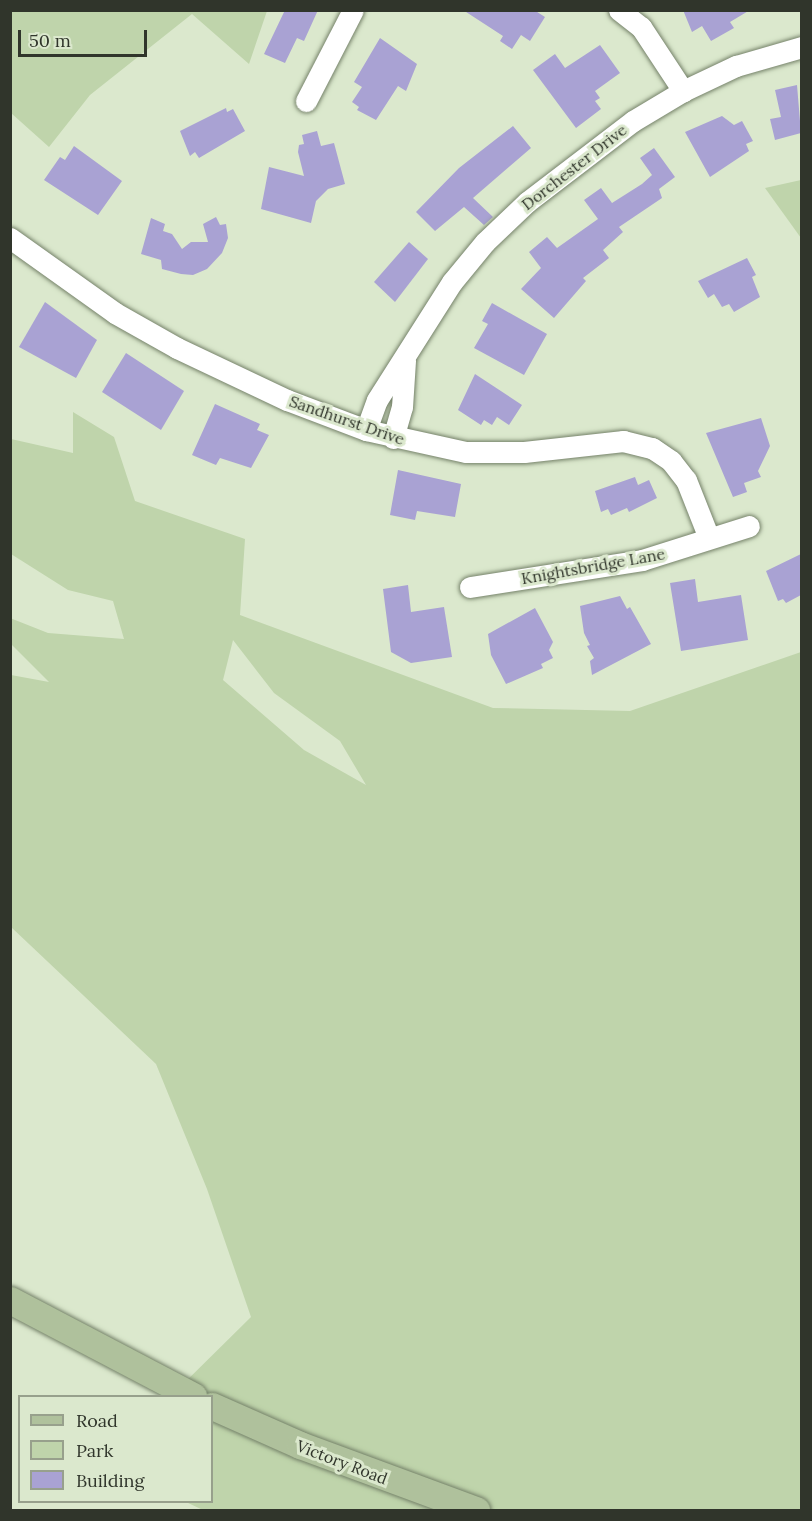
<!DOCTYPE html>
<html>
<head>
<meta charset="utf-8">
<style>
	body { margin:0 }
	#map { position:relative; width:812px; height:1521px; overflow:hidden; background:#dbe8cd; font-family:Lora,serif }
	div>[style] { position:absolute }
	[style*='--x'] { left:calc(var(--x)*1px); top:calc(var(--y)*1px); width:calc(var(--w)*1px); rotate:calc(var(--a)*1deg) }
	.green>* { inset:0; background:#bfd4ab }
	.building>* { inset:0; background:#a9a2d3 }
	.roads { filter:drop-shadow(0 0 2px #758269) drop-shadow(0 0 2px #758269) }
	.minor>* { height:21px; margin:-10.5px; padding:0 10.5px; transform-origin:10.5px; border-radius:10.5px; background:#fff }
	.major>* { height:27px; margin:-13.5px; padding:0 13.5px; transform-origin:13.5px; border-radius:13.5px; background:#afc19c }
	span { translate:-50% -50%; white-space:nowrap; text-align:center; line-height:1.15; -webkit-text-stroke:6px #dbe8cd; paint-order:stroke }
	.street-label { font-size:16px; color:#30352b }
	.frame { position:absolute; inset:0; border:12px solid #30352b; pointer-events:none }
	.legend { position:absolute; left:18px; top:1395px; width:195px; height:108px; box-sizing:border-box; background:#dbe8cd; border:2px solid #97a08c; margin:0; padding:8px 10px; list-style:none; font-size:18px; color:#30352b }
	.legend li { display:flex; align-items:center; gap:12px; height:30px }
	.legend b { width:30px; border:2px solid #97a08c }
	.scale { position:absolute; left:18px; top:30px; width:129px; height:27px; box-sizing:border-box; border:3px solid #30352b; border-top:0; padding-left:8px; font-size:18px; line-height:21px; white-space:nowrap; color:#30352b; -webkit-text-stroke:4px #dbe8cd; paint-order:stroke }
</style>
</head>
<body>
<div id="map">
	<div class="green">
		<i style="clip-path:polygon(11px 10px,267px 10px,267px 11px,249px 64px,192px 14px,90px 95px,49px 147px,11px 113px)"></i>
		<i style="clip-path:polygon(801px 180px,802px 180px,801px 238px,765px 188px)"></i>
		<i style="clip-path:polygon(evenodd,73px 412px,114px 437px,135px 501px,245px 539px,240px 615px,493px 708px,630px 711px,801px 652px,801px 1510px,203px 1510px,186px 1502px,212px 1502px,212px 1396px,171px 1396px,251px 1317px,207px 1189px,156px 1064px,11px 927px,11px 675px,49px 682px,11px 644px,10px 618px,48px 633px,124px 639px,113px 601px,68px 590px,11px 554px,11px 439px,73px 453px,73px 412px,233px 640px,274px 693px,340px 741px,366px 785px,304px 750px,223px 680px,233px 640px)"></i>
	</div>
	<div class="building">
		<i style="clip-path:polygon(285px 10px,318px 10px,304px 41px,297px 38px,285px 63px,264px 54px)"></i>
		<i style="clip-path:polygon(463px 10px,534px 10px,545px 17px,530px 41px,521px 35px,512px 49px,500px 41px,503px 36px)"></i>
		<i style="clip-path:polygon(683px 10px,750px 10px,730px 22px,734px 28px,711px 41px,702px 26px,692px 32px)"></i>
		<i style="clip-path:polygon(380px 38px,417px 64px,406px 91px,398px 86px,376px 120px,357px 110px,359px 107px,352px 102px,362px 87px,354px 82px)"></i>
		<i style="clip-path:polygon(600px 45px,620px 73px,595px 91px,600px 98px,595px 101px,601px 109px,576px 128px,533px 70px,555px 54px,565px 68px)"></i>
		<i style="clip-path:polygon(797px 85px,801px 133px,775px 140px,770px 119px,781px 117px,775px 90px)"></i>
		<i style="clip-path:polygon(226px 108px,227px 112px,233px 109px,245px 131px,199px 158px,195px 152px,190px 156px,180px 131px)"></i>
		<i style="clip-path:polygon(722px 116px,734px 125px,742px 121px,753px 141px,746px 144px,749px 151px,710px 177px,685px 132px)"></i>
		<i style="clip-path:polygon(513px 126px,531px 148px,473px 198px,493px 217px,484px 225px,464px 207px,435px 231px,416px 212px,459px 168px)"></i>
		<i style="clip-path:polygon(317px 131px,321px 146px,334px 143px,345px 184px,328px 189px,316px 201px,311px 223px,261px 209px,269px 167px,304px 176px,298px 152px,299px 145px,304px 144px,302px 135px)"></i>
		<i style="clip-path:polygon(74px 146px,122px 181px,98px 215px,44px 180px,60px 157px,65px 160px)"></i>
		<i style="clip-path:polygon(654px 148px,675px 177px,659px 189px,662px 198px,619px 227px,623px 232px,603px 250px,609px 258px,583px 278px,586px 281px,554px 318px,521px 289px,541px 268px,529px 252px,547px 237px,557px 248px,598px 219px,584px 200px,601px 188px,612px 203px,642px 184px,652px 175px,640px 158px)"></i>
		<i style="clip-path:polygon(216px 217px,220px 225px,226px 224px,228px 238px,222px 253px,207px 269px,193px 275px,181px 274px,162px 269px,161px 260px,141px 254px,151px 218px,165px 224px,163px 231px,172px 234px,182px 249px,191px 242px,208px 242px,203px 224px)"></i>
		<i style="clip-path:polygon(409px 242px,428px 259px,395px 302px,374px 282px)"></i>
		<i style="clip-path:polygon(747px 258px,756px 275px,752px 277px,760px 297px,734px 312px,729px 304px,722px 307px,714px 294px,708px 298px,698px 281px)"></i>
		<i style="clip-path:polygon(45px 302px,97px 340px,76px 378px,19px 347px)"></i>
		<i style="clip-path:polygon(492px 303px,547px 334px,524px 375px,474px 348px,488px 324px,482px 321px)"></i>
		<i style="clip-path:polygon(126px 353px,184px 391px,161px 430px,102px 392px)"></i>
		<i style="clip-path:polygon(475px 374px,522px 405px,509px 425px,497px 417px,492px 425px,484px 420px,481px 425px,458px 410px)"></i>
		<i style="clip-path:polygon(215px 404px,260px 424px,257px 430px,269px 435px,251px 468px,220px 458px,216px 465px,192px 455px)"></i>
		<i style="clip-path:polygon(761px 418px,770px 446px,758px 471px,761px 477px,744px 483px,747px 492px,733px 497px,706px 433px)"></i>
		<i style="clip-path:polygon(398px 470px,461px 484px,455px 517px,417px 511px,415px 520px,390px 515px)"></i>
		<i style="clip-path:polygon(635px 477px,638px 485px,649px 480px,657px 498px,629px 512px,627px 508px,611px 515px,608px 509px,601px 512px,595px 491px)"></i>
		<i style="clip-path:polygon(801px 554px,801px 595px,786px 603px,783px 599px,778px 601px,766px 571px)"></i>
		<i style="clip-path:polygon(695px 579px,698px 602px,741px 595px,748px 640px,681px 651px,670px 583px)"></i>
		<i style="clip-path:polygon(408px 585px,411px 612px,444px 607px,452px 657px,411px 663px,391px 652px,383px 589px)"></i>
		<i style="clip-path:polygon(620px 596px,627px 609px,630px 607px,651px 644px,592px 675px,590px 661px,594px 658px,587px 646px,590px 645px,584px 633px,580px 606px)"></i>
		<i style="clip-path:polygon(535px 608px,553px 642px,549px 650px,553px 658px,541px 664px,543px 668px,506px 684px,491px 655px,488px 634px)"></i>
	</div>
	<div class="roads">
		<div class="minor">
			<i style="--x:619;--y:10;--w:28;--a:38"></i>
			<i style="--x:641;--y:27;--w:77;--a:56.7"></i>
			<i style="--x:306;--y:101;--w:102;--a:-62.7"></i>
			<i style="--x:10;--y:238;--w:129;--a:35.5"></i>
			<i style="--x:115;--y:313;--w:71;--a:29.4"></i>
			<i style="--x:177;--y:348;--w:122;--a:25.3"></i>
			<i style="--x:287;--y:400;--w:85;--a:20.8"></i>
			<i style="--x:366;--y:430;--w:102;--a:12.4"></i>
			<i style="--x:466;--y:452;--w:58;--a:0"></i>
			<i style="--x:524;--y:452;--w:100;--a:-6.3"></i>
			<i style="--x:623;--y:441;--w:30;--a:14"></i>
			<i style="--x:652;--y:448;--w:23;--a:34"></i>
			<i style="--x:671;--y:461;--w:24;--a:52"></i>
			<i style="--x:686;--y:480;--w:62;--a:68.4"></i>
			<i style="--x:366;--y:430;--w:32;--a:-70"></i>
			<i style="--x:377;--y:400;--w:140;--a:-57.6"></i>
			<i style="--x:452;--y:282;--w:52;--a:-50.5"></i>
			<i style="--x:485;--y:242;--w:58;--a:-43.6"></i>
			<i style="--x:527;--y:202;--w:133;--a:-37.4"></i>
			<i style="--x:633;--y:121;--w:58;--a:-31"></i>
			<i style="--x:683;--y:91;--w:59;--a:-25.3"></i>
			<i style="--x:736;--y:66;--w:69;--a:-16.1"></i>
			<i style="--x:393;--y:438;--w:32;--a:-74"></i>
			<i style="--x:402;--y:407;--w:47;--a:-86.3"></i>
			<i style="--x:470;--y:587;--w:174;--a:-8.9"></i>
			<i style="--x:642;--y:560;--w:112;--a:-17.6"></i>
		</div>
		<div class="major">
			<i style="--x:10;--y:1300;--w:207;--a:27.7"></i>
			<i style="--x:212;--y:1406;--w:96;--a:23.9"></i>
			<i style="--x:300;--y:1445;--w:188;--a:20.3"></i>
		</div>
	</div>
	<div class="street-label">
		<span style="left:574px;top:167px;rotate:-38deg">Dorchester Drive</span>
		<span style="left:347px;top:420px;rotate:19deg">Sandhurst Drive</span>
		<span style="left:593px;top:566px;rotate:-10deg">Knightsbridge Lane</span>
		<span style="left:342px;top:1462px;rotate:21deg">Victory Road</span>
	</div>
	<div class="frame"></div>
	<ul class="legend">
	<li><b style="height:8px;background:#afc19c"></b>Road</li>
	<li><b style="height:16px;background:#bfd4ab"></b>Park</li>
	<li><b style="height:16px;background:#a9a2d3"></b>Building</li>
	</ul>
	<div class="scale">50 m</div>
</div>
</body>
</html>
